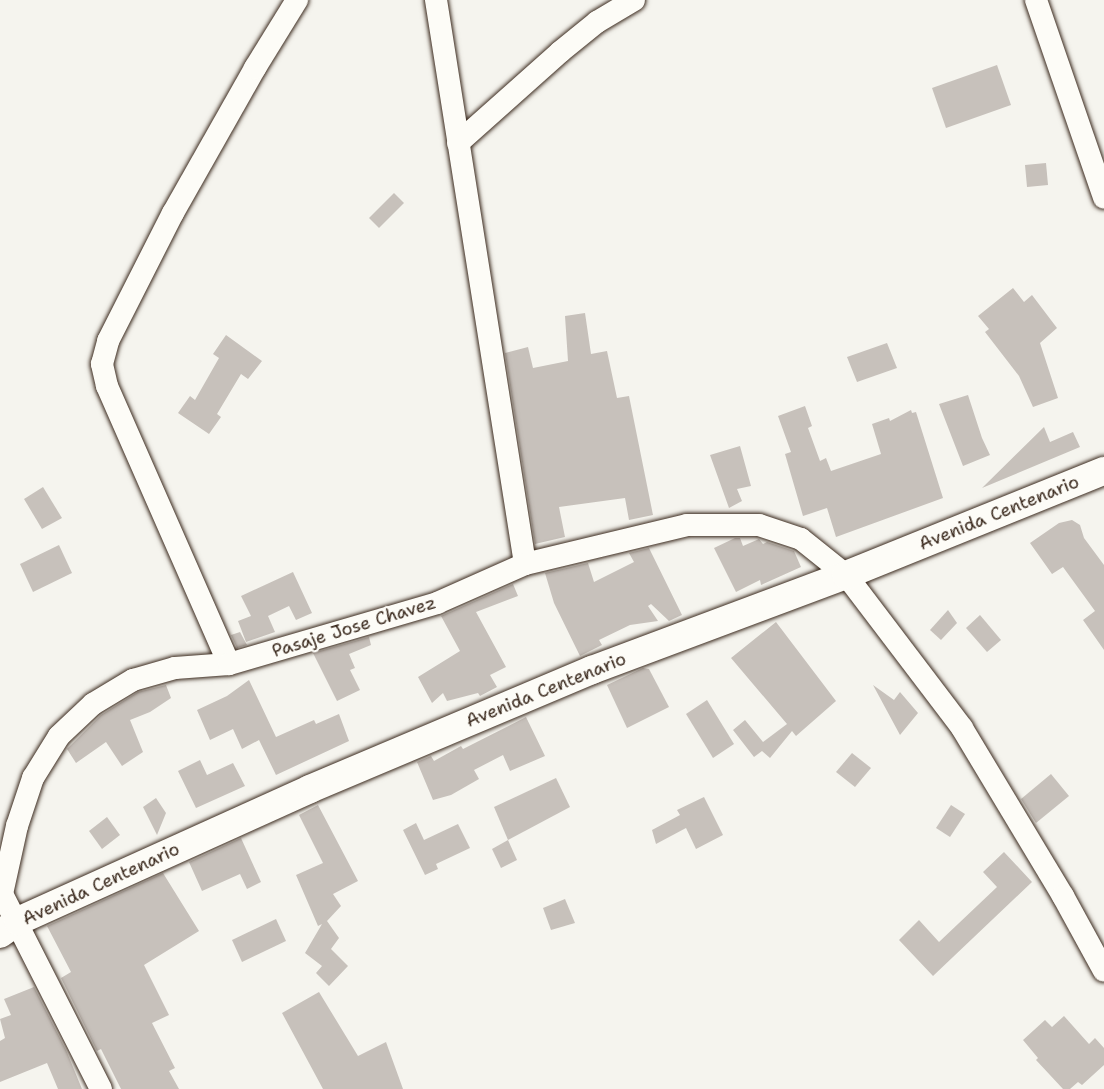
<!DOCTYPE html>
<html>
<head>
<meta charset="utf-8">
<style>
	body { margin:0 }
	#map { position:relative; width:1104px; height:1089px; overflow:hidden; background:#f5f4ee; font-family:"Shantell Sans",sans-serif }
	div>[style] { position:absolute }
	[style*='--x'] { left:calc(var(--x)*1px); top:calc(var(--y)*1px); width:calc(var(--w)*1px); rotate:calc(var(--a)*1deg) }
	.building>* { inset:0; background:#c7c1bb }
	.roads { filter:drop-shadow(0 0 2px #3b2a1e) drop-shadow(0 0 2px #3b2a1e) }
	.minor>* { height:22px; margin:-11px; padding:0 11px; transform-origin:11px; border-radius:11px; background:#fdfcf7 }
	.major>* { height:28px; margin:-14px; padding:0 14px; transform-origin:14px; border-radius:14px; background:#fdfcf7 }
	span { translate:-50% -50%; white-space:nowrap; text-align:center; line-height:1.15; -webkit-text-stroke:4.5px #fdfcf7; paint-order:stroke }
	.street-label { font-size:18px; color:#3b2a1e }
</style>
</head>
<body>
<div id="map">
	<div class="building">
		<i style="clip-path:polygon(997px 65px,1011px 105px,946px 128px,932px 88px)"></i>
		<i style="clip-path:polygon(1046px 163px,1048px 185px,1027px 187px,1025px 165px)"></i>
		<i style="clip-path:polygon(394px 193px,404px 203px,379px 228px,369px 218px)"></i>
		<i style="clip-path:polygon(1013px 288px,1024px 302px,1032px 295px,1057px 328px,1040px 343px,1058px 398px,1033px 407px,1019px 376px,985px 332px,989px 329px,978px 316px)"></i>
		<i style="clip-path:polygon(585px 313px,591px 354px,607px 351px,617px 398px,629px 396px,653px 515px,629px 520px,625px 498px,559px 507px,565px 537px,535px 544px,505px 353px,528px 347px,533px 368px,568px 361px,565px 316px)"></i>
		<i style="clip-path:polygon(226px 335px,262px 361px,248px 379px,241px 374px,217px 414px,221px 417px,209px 434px,178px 413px,190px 396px,195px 400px,219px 358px,213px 354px)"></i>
		<i style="clip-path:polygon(887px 343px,897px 368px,857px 382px,847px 357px)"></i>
		<i style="clip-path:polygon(968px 395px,982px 438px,990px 455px,963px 466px,939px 404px)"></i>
		<i style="clip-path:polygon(805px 406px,812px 426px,808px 428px,820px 461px,826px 458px,831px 471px,881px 454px,872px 424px,889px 418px,890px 421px,911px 410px,912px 413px,916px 412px,943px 498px,836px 537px,827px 508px,803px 516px,785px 454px,791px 452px,778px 416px)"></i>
		<i style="clip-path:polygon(1044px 427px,1050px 442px,1073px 432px,1080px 447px,982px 488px)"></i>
		<i style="clip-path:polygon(740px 446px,751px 486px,737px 489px,742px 501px,729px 508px,710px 455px)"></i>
		<i style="clip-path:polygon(43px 487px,62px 518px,42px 529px,24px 499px)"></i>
		<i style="clip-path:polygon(1072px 520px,1080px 525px,1084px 538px,1104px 565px,1104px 650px,1083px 620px,1095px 611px,1063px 567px,1052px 574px,1030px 543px,1059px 523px)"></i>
		<i style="clip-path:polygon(735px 538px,740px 538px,743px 546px,759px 539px,763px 544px,767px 542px,794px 551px,801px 567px,761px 585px,760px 580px,736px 592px,714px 548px)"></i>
		<i style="clip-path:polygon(59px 545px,72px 573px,33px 592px,20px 564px)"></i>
		<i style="clip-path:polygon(649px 548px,682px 615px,669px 621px,651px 604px,648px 606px,658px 621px,630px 625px,599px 640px,602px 645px,580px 656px,554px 603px,545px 573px,588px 563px,594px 582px,634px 562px,629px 553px)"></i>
		<i style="clip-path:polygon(293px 572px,312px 613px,296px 620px,289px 606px,268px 616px,275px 632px,246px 642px,238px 621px,251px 616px,241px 596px)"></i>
		<i style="clip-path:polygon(513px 584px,518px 596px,476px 612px,506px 667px,490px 675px,497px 687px,480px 696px,478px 693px,447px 701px,443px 693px,432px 703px,418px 677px,460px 651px,441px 616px)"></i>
		<i style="clip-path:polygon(948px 610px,957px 623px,941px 640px,930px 630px)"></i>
		<i style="clip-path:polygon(980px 615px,1001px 640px,987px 652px,966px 628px)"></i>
		<i style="clip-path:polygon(776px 622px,836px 701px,796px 736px,792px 731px,770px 758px,762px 751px,754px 757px,733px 730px,745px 720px,763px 742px,787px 724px,731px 658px)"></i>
		<i style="clip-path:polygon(240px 632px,247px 645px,237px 648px,231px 635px)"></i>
		<i style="clip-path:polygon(369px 637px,371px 645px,349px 654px,355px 668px,350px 670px,360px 690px,337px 701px,313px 653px)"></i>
		<i style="clip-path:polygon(643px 668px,649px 669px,669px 707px,627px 728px,607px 685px)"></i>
		<i style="clip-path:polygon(249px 680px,276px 737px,314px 720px,316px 724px,339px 714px,349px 741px,276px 775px,259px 740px,242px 749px,233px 729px,210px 740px,197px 710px,227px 696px)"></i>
		<i style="clip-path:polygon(166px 685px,171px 698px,150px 712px,130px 720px,143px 752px,122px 766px,106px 742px,76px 763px,67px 749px,101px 715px,138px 692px)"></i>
		<i style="clip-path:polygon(873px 685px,894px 700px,900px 692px,918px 713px,900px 735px)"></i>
		<i style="clip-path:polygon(707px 700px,734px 744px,713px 758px,686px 714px)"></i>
		<i style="clip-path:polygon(526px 717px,545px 756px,510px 771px,503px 755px,474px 770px,479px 779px,451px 795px,433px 800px,417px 762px,431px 756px,434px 761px,461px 746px,463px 749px)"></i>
		<i style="clip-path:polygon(852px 753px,871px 768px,855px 787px,836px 772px)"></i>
		<i style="clip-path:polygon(200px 760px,207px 775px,233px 763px,245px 786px,196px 808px,178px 771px)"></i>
		<i style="clip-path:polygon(1051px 774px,1069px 796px,1036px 823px,1021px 799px)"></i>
		<i style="clip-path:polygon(556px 778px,570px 807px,508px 840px,494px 807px)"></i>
		<i style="clip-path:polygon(704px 797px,723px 835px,696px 849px,686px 828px,656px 844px,652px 830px,680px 815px,677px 810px)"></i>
		<i style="clip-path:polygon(156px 798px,166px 813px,157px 835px,143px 807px)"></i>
		<i style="clip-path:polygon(318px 805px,358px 881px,333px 894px,341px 906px,327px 921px,339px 938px,331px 949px,348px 966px,329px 986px,316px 973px,322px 966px,305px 953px,322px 924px,318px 926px,296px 875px,323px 863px,299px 815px)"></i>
		<i style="clip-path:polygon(951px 805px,965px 814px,950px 837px,936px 828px)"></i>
		<i style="clip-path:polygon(107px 817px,120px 835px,102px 849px,89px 831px)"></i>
		<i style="clip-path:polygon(416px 823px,424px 840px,458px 824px,470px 848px,436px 864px,438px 869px,425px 875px,403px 830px)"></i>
		<i style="clip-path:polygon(241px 838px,261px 882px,247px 889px,240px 874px,202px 891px,189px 862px)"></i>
		<i style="clip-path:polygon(508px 840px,517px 860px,501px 868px,492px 849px)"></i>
		<i style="clip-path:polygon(1004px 852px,1032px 882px,933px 976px,899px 940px,919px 920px,939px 942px,997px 887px,983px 872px)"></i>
		<i style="clip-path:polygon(163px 873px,199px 931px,144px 965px,169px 1015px,152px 1023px,175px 1068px,169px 1071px,179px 1089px,121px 1089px,101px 1049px,97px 1051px,61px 978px,71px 972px,47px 926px)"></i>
		<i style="clip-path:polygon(565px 899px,575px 923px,551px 930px,543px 908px)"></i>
		<i style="clip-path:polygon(276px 919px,286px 941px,242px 962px,232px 940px)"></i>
		<i style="clip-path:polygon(34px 987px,66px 1050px,82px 1089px,58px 1089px,47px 1063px,0 1082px,0 1041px,5px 1038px,0 1019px,11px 1015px,4px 999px)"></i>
		<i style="clip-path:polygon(319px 992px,358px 1056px,386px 1042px,403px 1089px,323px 1089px,282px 1013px)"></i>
		<i style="clip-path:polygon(1064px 1016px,1089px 1044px,1095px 1038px,1104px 1048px,1104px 1065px,1082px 1085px,1078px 1082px,1070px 1089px,1063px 1089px,1036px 1060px,1038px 1058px,1023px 1040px,1045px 1020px,1052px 1027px)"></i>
	</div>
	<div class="roads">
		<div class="minor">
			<i style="--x:436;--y:0;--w:571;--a:81.03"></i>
			<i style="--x:1036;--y:0;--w:209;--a:71"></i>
			<i style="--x:458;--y:143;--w:137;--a:-41.7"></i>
			<i style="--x:560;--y:52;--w:48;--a:-39"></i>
			<i style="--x:597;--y:22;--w:43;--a:-30.7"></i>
			<i style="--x:229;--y:664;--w:304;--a:-113.7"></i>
			<i style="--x:107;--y:386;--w:23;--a:-103"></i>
			<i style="--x:102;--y:364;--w:24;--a:-75"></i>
			<i style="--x:108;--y:341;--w:144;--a:-63.1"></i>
			<i style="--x:173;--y:213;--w:167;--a:-60.5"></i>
			<i style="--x:255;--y:68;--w:80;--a:-58.3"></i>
			<i style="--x:101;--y:1089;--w:219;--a:-116.9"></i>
			<i style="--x:2;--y:894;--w:70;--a:-77.6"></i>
			<i style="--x:17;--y:826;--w:51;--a:-71.6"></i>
			<i style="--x:33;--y:778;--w:49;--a:-58.2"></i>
			<i style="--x:59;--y:736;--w:47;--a:-43.3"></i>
			<i style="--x:93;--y:704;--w:47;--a:-31"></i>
			<i style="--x:133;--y:680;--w:44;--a:-15.9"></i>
			<i style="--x:175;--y:668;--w:54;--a:-4.2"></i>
			<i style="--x:229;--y:664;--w:217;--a:-16.3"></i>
			<i style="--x:437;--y:603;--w:96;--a:-23.9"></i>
			<i style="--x:525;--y:564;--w:167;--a:-13.5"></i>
			<i style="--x:687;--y:525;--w:72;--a:0"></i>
			<i style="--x:759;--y:525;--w:44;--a:18.4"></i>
			<i style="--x:801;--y:539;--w:58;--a:38.7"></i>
			<i style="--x:846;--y:575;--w:192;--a:52.8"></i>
			<i style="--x:962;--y:728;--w:196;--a:59"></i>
			<i style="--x:1063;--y:896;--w:85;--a:61.3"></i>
		</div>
		<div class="major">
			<i style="--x:0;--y:934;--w:22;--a:-36"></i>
			<i style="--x:18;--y:921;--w:320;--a:-24.3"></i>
			<i style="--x:310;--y:789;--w:306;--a:-22.9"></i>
			<i style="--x:592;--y:670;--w:271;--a:-20.5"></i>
			<i style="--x:846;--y:575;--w:278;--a:-22"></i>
		</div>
	</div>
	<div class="street-label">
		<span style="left:999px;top:513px;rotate:-22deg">Avenida Centenario</span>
		<span style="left:354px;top:627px;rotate:-17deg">Pasaje Jose Chavez</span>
		<span style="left:546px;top:690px;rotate:-22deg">Avenida Centenario</span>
		<span style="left:101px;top:884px;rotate:-25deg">Avenida Centenario</span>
	</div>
</div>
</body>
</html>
